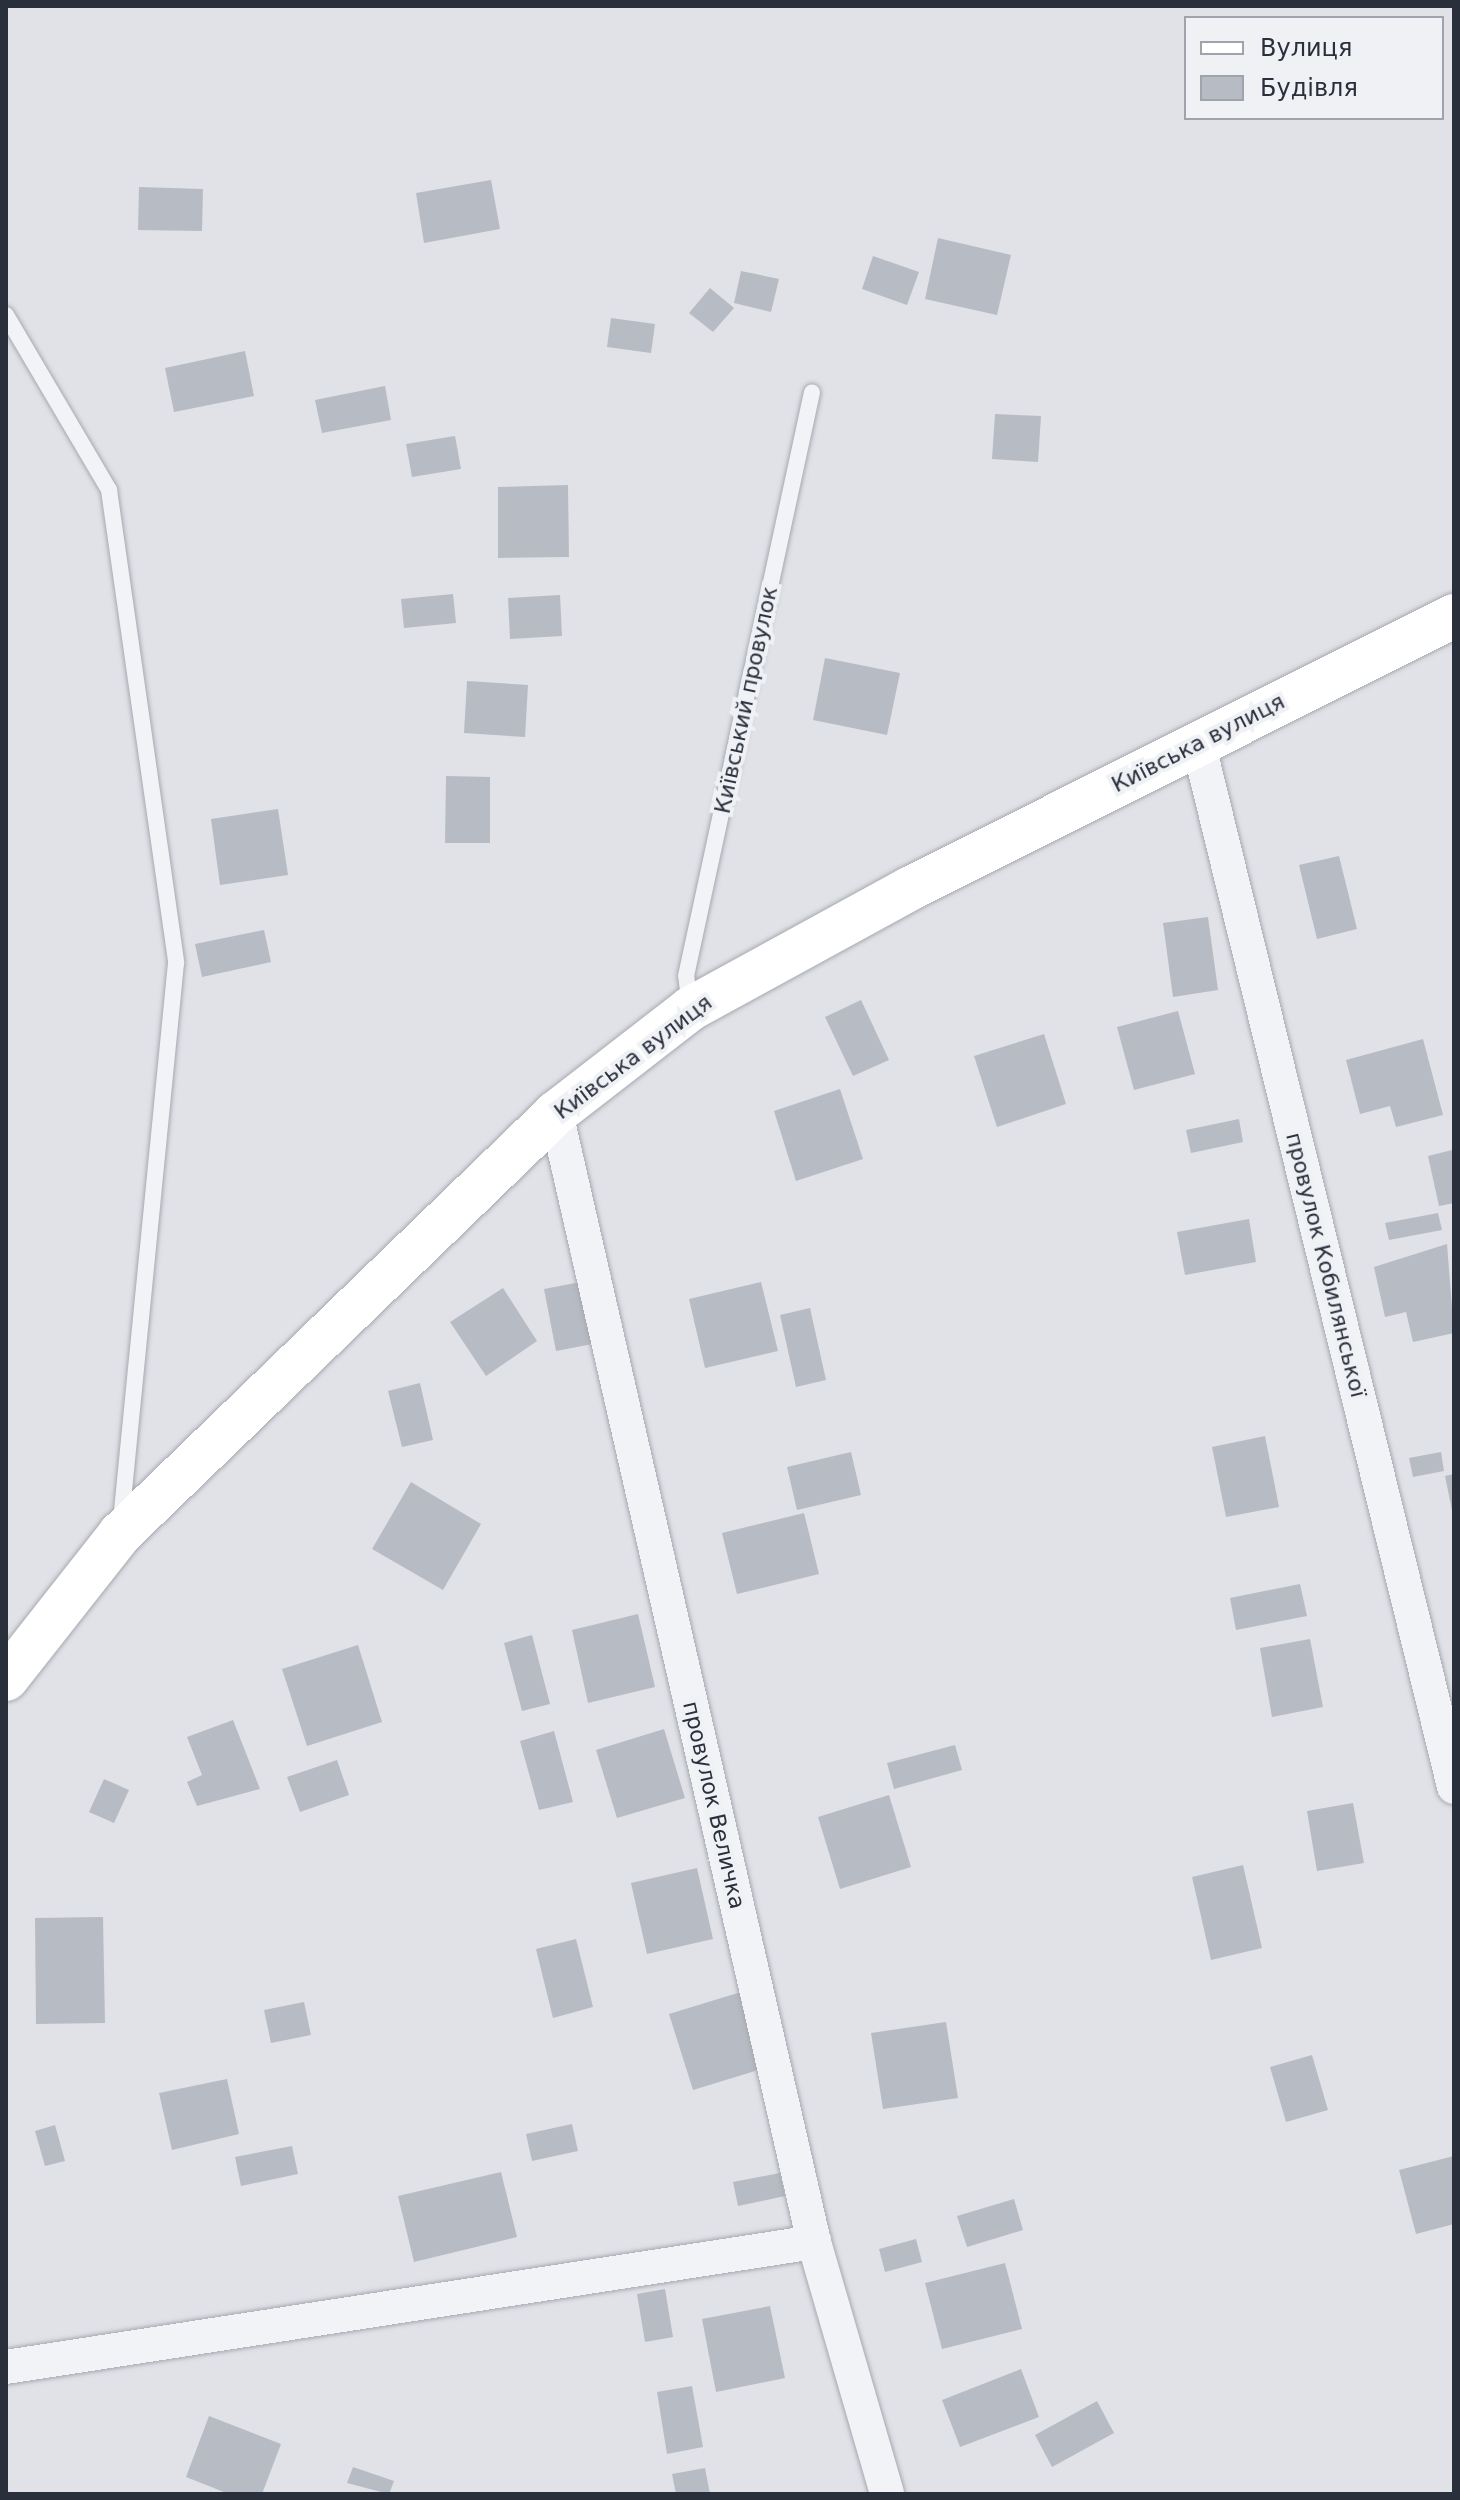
<!DOCTYPE html>
<html>
<head>
<meta charset="utf-8">
<style>
	body { margin:0 }
	#map { position:relative; width:1460px; height:2500px; overflow:hidden; background:#e0e2e7; font-family:"DejaVu Sans",sans-serif }
	div>[style] { position:absolute }
	[style*='--x'] { left:calc(var(--x)*1px); top:calc(var(--y)*1px); width:calc(var(--w)*1px); rotate:calc(var(--a)*1deg) }
	.building>* { inset:0; background:#b7bbc3 }
	.roads { filter:drop-shadow(0 0 2px #a6a9b0) drop-shadow(0 0 2px #a6a9b0) }
	.lane>* { height:16px; margin:-8px; padding:0 8px; transform-origin:8px; border-radius:8px; background:#f2f3f6 }
	.street>* { height:34px; margin:-17px; padding:0 17px; transform-origin:17px; border-radius:17px; background:#f2f3f6 }
	.primary>* { height:44px; margin:-22px; padding:0 22px; transform-origin:22px; border-radius:22px; background:#fff }
	span { translate:-50% -50%; white-space:nowrap; text-align:center; line-height:1.15; -webkit-text-stroke:8px #eff1f5; paint-order:stroke }
	.street-label { font-size:22px; color:#2a2f3c }
	.frame { position:absolute; inset:0; border:8px solid #2a2f3c; pointer-events:none }
	.legend { position:absolute; left:1184px; top:16px; width:260px; height:104px; box-sizing:border-box; background:#eff1f5; border:2px solid #a0a3ab; margin:0; padding:10px 14px; list-style:none; font-size:24px; color:#2a2f3c }
	.legend li { display:flex; align-items:center; gap:16px; height:40px }
	.legend b { width:40px; border:2px solid #a0a3ab }
</style>
</head>
<body>
<div id="map">
	<div class="building">
		<i style="clip-path:polygon(491px 180px,500px 229px,424px 243px,416px 193px)"></i>
		<i style="clip-path:polygon(139px 187px,203px 189px,202px 231px,138px 230px)"></i>
		<i style="clip-path:polygon(938px 238px,1011px 255px,997px 315px,925px 299px)"></i>
		<i style="clip-path:polygon(873px 256px,919px 272px,907px 305px,862px 289px)"></i>
		<i style="clip-path:polygon(741px 271px,779px 279px,771px 312px,734px 303px)"></i>
		<i style="clip-path:polygon(710px 288px,734px 308px,713px 332px,689px 313px)"></i>
		<i style="clip-path:polygon(611px 318px,655px 324px,651px 353px,607px 347px)"></i>
		<i style="clip-path:polygon(245px 351px,254px 396px,174px 412px,165px 368px)"></i>
		<i style="clip-path:polygon(385px 386px,391px 420px,322px 433px,315px 400px)"></i>
		<i style="clip-path:polygon(995px 414px,1041px 416px,1038px 462px,992px 459px)"></i>
		<i style="clip-path:polygon(455px 436px,461px 469px,412px 477px,406px 444px)"></i>
		<i style="clip-path:polygon(568px 485px,569px 557px,498px 558px,498px 487px)"></i>
		<i style="clip-path:polygon(453px 594px,456px 623px,404px 628px,401px 599px)"></i>
		<i style="clip-path:polygon(560px 595px,562px 636px,510px 639px,508px 598px)"></i>
		<i style="clip-path:polygon(825px 658px,900px 673px,887px 735px,813px 720px)"></i>
		<i style="clip-path:polygon(467px 681px,528px 685px,525px 737px,464px 733px)"></i>
		<i style="clip-path:polygon(446px 776px,490px 777px,490px 843px,445px 843px)"></i>
		<i style="clip-path:polygon(278px 809px,288px 875px,220px 885px,211px 819px)"></i>
		<i style="clip-path:polygon(1339px 856px,1357px 929px,1317px 939px,1299px 865px)"></i>
		<i style="clip-path:polygon(1208px 917px,1218px 990px,1173px 997px,1163px 923px)"></i>
		<i style="clip-path:polygon(264px 930px,271px 962px,202px 977px,195px 944px)"></i>
		<i style="clip-path:polygon(861px 1000px,889px 1060px,853px 1076px,825px 1017px)"></i>
		<i style="clip-path:polygon(1178px 1011px,1195px 1074px,1134px 1090px,1117px 1027px)"></i>
		<i style="clip-path:polygon(1044px 1034px,1066px 1104px,997px 1127px,974px 1056px)"></i>
		<i style="clip-path:polygon(1423px 1039px,1443px 1115px,1396px 1127px,1390px 1106px,1360px 1114px,1346px 1060px)"></i>
		<i style="clip-path:polygon(840px 1089px,863px 1159px,796px 1181px,774px 1111px)"></i>
		<i style="clip-path:polygon(1239px 1119px,1243px 1142px,1191px 1153px,1186px 1130px)"></i>
		<i style="clip-path:polygon(1452px 1150px,1454px 1203px,1439px 1206px,1428px 1156px)"></i>
		<i style="clip-path:polygon(1438px 1213px,1442px 1230px,1389px 1240px,1385px 1223px)"></i>
		<i style="clip-path:polygon(1249px 1219px,1256px 1262px,1185px 1275px,1177px 1232px)"></i>
		<i style="clip-path:polygon(1447px 1244px,1454px 1333px,1413px 1342px,1406px 1312px,1385px 1317px,1374px 1267px)"></i>
		<i style="clip-path:polygon(591px 1280px,603px 1342px,556px 1351px,544px 1289px)"></i>
		<i style="clip-path:polygon(761px 1282px,778px 1351px,705px 1368px,689px 1299px)"></i>
		<i style="clip-path:polygon(503px 1288px,537px 1341px,486px 1376px,450px 1322px)"></i>
		<i style="clip-path:polygon(810px 1308px,826px 1380px,796px 1387px,780px 1315px)"></i>
		<i style="clip-path:polygon(420px 1383px,433px 1440px,402px 1447px,388px 1391px)"></i>
		<i style="clip-path:polygon(1265px 1436px,1279px 1507px,1226px 1517px,1212px 1447px)"></i>
		<i style="clip-path:polygon(851px 1452px,861px 1495px,797px 1510px,787px 1467px)"></i>
		<i style="clip-path:polygon(1441px 1452px,1444px 1471px,1413px 1477px,1409px 1458px)"></i>
		<i style="clip-path:polygon(1454px 1474px,1454px 1514px,1453px 1515px,1445px 1476px)"></i>
		<i style="clip-path:polygon(411px 1482px,481px 1524px,443px 1590px,372px 1549px)"></i>
		<i style="clip-path:polygon(804px 1513px,819px 1574px,737px 1594px,722px 1533px)"></i>
		<i style="clip-path:polygon(1300px 1584px,1307px 1616px,1236px 1630px,1230px 1598px)"></i>
		<i style="clip-path:polygon(638px 1614px,655px 1687px,588px 1703px,572px 1630px)"></i>
		<i style="clip-path:polygon(532px 1635px,550px 1704px,522px 1711px,504px 1643px)"></i>
		<i style="clip-path:polygon(1310px 1639px,1323px 1707px,1272px 1717px,1260px 1648px)"></i>
		<i style="clip-path:polygon(358px 1645px,382px 1722px,307px 1746px,282px 1669px)"></i>
		<i style="clip-path:polygon(233px 1720px,260px 1789px,197px 1806px,187px 1782px,202px 1775px,187px 1737px)"></i>
		<i style="clip-path:polygon(664px 1729px,685px 1798px,617px 1818px,596px 1750px)"></i>
		<i style="clip-path:polygon(554px 1731px,573px 1802px,539px 1810px,520px 1741px)"></i>
		<i style="clip-path:polygon(955px 1745px,962px 1770px,894px 1789px,887px 1763px)"></i>
		<i style="clip-path:polygon(337px 1760px,349px 1795px,300px 1812px,287px 1777px)"></i>
		<i style="clip-path:polygon(104px 1779px,129px 1790px,114px 1823px,89px 1812px)"></i>
		<i style="clip-path:polygon(889px 1795px,911px 1867px,840px 1889px,818px 1817px)"></i>
		<i style="clip-path:polygon(1353px 1803px,1364px 1863px,1317px 1871px,1307px 1811px)"></i>
		<i style="clip-path:polygon(1243px 1865px,1262px 1948px,1211px 1960px,1192px 1877px)"></i>
		<i style="clip-path:polygon(697px 1868px,713px 1939px,647px 1954px,631px 1883px)"></i>
		<i style="clip-path:polygon(103px 1917px,105px 2023px,36px 2024px,35px 1918px)"></i>
		<i style="clip-path:polygon(576px 1939px,593px 2007px,553px 2018px,536px 1949px)"></i>
		<i style="clip-path:polygon(741px 1992px,765px 2068px,693px 2090px,669px 2014px)"></i>
		<i style="clip-path:polygon(304px 2002px,311px 2035px,271px 2043px,264px 2010px)"></i>
		<i style="clip-path:polygon(946px 2022px,958px 2098px,883px 2109px,871px 2033px)"></i>
		<i style="clip-path:polygon(1312px 2055px,1328px 2110px,1286px 2122px,1270px 2067px)"></i>
		<i style="clip-path:polygon(227px 2079px,239px 2134px,172px 2150px,159px 2093px)"></i>
		<i style="clip-path:polygon(572px 2124px,578px 2151px,532px 2161px,526px 2134px)"></i>
		<i style="clip-path:polygon(55px 2125px,65px 2161px,45px 2166px,35px 2131px)"></i>
		<i style="clip-path:polygon(292px 2146px,298px 2174px,241px 2186px,235px 2157px)"></i>
		<i style="clip-path:polygon(1454px 2156px,1454px 2224px,1416px 2234px,1399px 2170px)"></i>
		<i style="clip-path:polygon(501px 2172px,517px 2237px,414px 2262px,398px 2196px)"></i>
		<i style="clip-path:polygon(780px 2173px,785px 2196px,738px 2206px,733px 2182px)"></i>
		<i style="clip-path:polygon(1014px 2199px,1023px 2230px,967px 2247px,957px 2216px)"></i>
		<i style="clip-path:polygon(916px 2239px,922px 2262px,885px 2272px,879px 2249px)"></i>
		<i style="clip-path:polygon(1005px 2263px,1022px 2329px,942px 2349px,925px 2283px)"></i>
		<i style="clip-path:polygon(665px 2289px,673px 2337px,645px 2342px,637px 2294px)"></i>
		<i style="clip-path:polygon(770px 2306px,785px 2378px,716px 2392px,702px 2319px)"></i>
		<i style="clip-path:polygon(1021px 2369px,1039px 2417px,960px 2447px,942px 2400px)"></i>
		<i style="clip-path:polygon(692px 2386px,703px 2447px,667px 2454px,657px 2392px)"></i>
		<i style="clip-path:polygon(1097px 2401px,1114px 2433px,1052px 2467px,1035px 2435px)"></i>
		<i style="clip-path:polygon(209px 2416px,281px 2444px,262px 2494px,229px 2494px,186px 2477px)"></i>
		<i style="clip-path:polygon(353px 2467px,394px 2481px,389px 2494px,347px 2483px)"></i>
		<i style="clip-path:polygon(705px 2468px,710px 2494px,676px 2494px,672px 2474px)"></i>
	</div>
	<div class="roads">
		<div class="lane">
			<i style="--x:6;--y:315;--w:203;--a:59.5"></i>
			<i style="--x:109;--y:490;--w:478;--a:81.9"></i>
			<i style="--x:176;--y:963;--w:561;--a:95.63"></i>
			<i style="--x:690;--y:1007;--w:31;--a:-97"></i>
			<i style="--x:686;--y:976;--w:597;--a:-77.82"></i>
		</div>
		<div class="street">
			<i style="--x:1198;--y:742;--w:1076;--a:76.23"></i>
			<i style="--x:556;--y:1113;--w:1158;--a:77.13"></i>
			<i style="--x:814;--y:2242;--w:262;--a:73.8"></i>
			<i style="--x:6;--y:2367;--w:818;--a:-8.79"></i>
		</div>
		<div class="primary">
			<i style="--x:6;--y:1679;--w:184;--a:-51.8"></i>
			<i style="--x:120;--y:1534;--w:606;--a:-44"></i>
			<i style="--x:556;--y:1113;--w:170;--a:-37.8"></i>
			<i style="--x:690;--y:1009;--w:250;--a:-28.7"></i>
			<i style="--x:909;--y:889;--w:610;--a:-26.61"></i>
		</div>
	</div>
	<div class="street-label">
		<span style="left:746px;top:700px;rotate:-78deg">Київський провулок</span>
		<span style="left:1198px;top:743px;rotate:-27deg">Київська вулиця</span>
		<span style="left:633px;top:1057px;rotate:-37deg">Київська вулиця</span>
		<span style="left:1326px;top:1265px;rotate:76deg">провулок Кобилянської</span>
		<span style="left:714px;top:1805px;rotate:77deg">провулок Величка</span>
	</div>
	<div class="frame"></div>
	<ul class="legend">
	<li><b style="height:10px;background:#fff"></b>Вулиця</li>
	<li><b style="height:22px;background:#b7bbc3"></b>Будівля</li>
	</ul>
</div>
</body>
</html>
